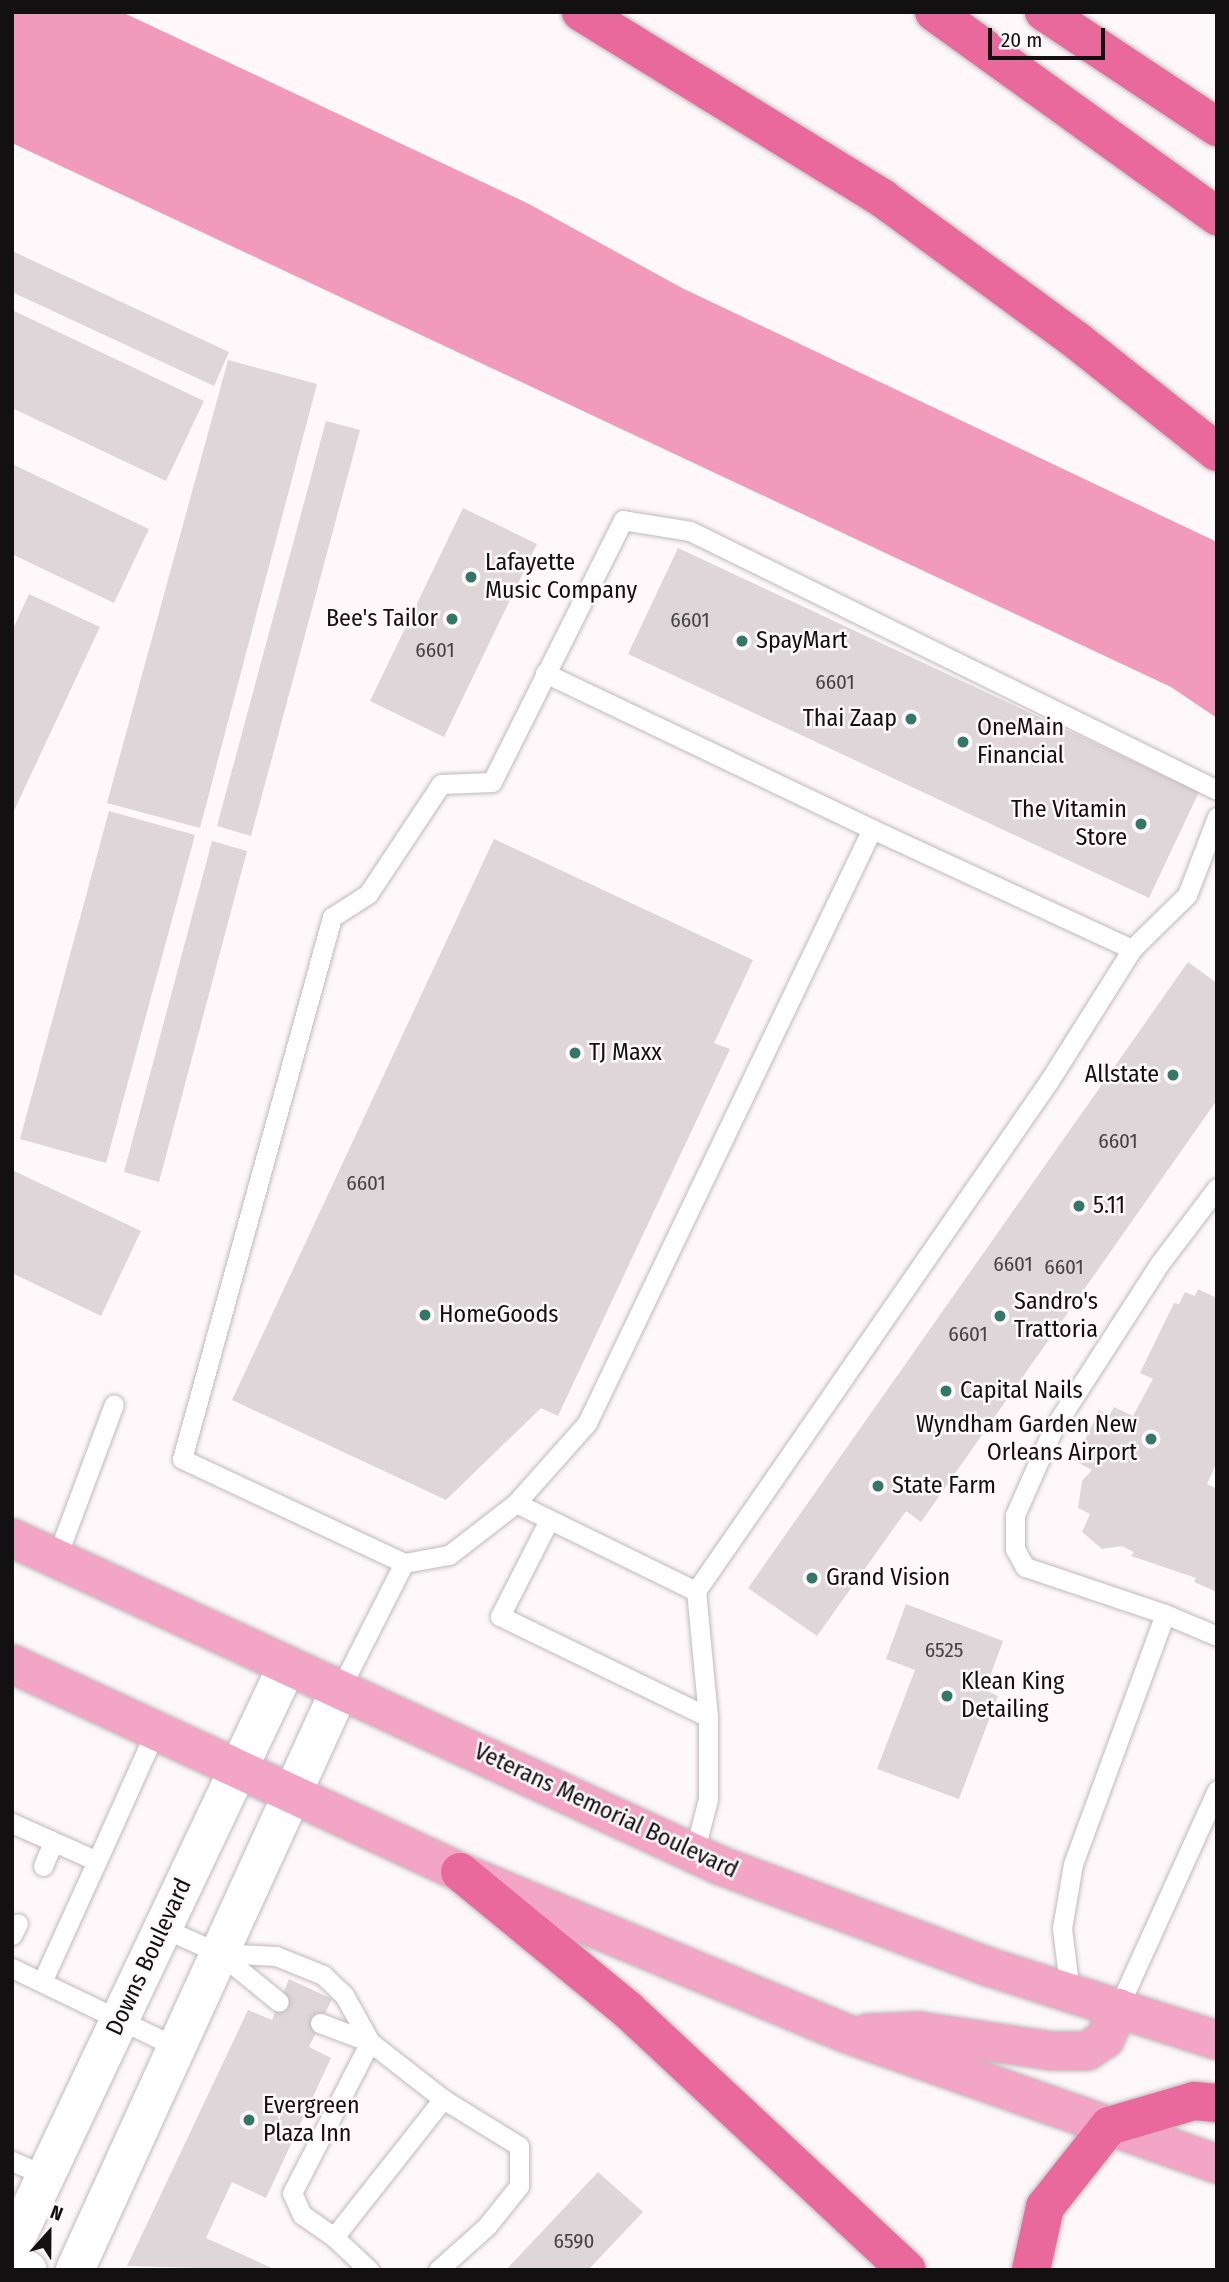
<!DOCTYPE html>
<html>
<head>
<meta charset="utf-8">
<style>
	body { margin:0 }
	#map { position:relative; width:1229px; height:2282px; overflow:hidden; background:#fef8fa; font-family:"Fira Sans Condensed",sans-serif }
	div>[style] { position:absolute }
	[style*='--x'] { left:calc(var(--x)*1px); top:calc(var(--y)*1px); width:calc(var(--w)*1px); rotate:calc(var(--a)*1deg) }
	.water>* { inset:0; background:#f29aba }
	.building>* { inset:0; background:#ded6d8 }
	.roads { filter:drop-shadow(0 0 2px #c1b9bc) drop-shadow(0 0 2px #c1b9bc) }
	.service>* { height:19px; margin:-9.5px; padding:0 9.5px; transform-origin:9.5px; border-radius:9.5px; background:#fff }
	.minor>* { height:37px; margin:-18.5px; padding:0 18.5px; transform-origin:18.5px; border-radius:18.5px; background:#fff }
	.tertiary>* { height:38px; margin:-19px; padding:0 19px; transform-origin:19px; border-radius:19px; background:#fff }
	.primary>* { height:38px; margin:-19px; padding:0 19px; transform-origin:19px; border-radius:19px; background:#f2a5c4 }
	.motorway>* { height:38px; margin:-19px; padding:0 19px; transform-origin:19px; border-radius:19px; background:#e9699d }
	.dots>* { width:19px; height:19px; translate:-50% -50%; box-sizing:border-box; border:4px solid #fef8fa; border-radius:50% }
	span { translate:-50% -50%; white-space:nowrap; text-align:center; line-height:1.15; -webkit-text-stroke:5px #fef8fa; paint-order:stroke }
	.number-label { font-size:21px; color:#464243 }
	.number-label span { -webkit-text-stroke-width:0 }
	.poi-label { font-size:24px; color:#131011 }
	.left { translate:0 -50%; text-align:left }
	.right { translate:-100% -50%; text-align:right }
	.street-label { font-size:24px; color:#131011 }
	.frame { position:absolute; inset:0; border:14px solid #131011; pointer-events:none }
	.north { position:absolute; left:14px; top:2198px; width:70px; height:70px; -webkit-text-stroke:5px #fef8fa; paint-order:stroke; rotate:21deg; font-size:19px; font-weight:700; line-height:28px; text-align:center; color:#131011 }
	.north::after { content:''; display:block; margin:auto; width:24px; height:32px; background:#131011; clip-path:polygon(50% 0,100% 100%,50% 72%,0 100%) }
	.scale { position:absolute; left:988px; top:28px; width:117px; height:32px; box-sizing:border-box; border:4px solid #131011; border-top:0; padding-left:9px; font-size:21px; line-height:24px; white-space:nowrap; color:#131011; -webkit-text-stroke:5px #fef8fa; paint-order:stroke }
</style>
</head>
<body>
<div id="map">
	<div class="water">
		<i style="clip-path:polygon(12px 12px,122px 12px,529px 204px,682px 288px,1217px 542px,1217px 718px,1171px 687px,12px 143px)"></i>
	</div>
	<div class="building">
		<i style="clip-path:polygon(12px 251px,229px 352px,214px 386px,12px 292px)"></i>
		<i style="clip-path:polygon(12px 310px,204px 401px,166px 481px,12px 408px)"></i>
		<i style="clip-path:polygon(228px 360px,317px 384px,200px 828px,107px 803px)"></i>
		<i style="clip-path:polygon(326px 421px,360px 430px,251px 836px,217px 826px)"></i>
		<i style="clip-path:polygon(12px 464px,149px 529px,114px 603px,12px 554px)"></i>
		<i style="clip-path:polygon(463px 508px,537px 544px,444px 737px,370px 701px)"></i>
		<i style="clip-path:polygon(678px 548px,1199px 792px,1149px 898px,628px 654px)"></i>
		<i style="clip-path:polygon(29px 594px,100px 627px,12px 815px,12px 631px)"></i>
		<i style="clip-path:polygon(109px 811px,195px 835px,106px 1163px,20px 1139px)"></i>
		<i style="clip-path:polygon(494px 839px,753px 960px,714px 1043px,730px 1049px,558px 1416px,541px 1408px,446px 1500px,232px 1400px)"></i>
		<i style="clip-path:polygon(212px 841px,247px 851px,159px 1182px,124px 1172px)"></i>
		<i style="clip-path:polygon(1188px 962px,1217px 983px,1217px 1100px,921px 1522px,906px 1511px,817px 1636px,748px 1588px)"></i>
		<i style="clip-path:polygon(12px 1170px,141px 1231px,101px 1316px,12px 1273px)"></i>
		<i style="clip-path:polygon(1198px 1289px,1217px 1298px,1217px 1462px,1207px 1484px,1217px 1489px,1217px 1592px,1194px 1582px,1196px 1578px,1131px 1556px,1134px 1552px,1122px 1546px,1102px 1549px,1082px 1532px,1090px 1514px,1078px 1508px,1082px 1481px,1092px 1470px,1075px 1461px,1099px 1410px,1109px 1416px,1114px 1407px,1133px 1416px,1153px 1379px,1140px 1373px,1174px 1303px,1179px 1304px,1185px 1292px,1195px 1296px)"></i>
		<i style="clip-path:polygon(906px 1604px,1003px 1641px,985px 1690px,998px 1696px,959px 1799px,877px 1769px,915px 1670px,886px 1659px)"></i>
		<i style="clip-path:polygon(289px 1979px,332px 1999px,309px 2047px,331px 2058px,266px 2198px,232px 2182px,206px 2238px,276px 2270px,127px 2266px,248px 2010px,272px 2020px)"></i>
		<i style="clip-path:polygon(598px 2172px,643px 2212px,588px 2270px,506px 2270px)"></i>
	</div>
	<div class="roads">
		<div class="service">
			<i style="--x:545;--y:673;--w:362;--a:25.5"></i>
			<i style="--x:1217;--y:790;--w:587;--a:-153.83"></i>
			<i style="--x:690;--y:531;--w:68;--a:-170.7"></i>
			<i style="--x:623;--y:520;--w:293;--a:116.6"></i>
			<i style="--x:492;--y:782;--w:51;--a:177.8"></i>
			<i style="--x:441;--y:784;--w:132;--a:123.6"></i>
			<i style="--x:368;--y:894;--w:43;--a:147.4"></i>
			<i style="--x:332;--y:917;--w:562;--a:105.47"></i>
			<i style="--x:182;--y:1459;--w:245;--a:25.1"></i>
			<i style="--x:404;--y:1563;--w:46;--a:-10.1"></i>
			<i style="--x:449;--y:1555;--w:85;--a:-37.8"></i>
			<i style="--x:516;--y:1503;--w:200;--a:26.1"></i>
			<i style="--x:696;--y:1591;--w:620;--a:-55.31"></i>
			<i style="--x:1049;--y:1081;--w:156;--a:-57.8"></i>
			<i style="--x:1132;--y:949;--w:77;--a:-44.5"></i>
			<i style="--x:1187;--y:895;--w:84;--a:-69"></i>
			<i style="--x:516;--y:1503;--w:107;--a:-48.4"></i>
			<i style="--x:587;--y:1423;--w:659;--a:-64.37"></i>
			<i style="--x:872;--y:829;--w:286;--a:24.8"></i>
			<i style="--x:549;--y:1520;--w:108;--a:117"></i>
			<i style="--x:500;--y:1616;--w:231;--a:25.9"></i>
			<i style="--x:56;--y:1559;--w:165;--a:-69.5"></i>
			<i style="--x:1165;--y:1614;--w:148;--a:-161.4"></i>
			<i style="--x:1025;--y:1567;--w:21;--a:-119"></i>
			<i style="--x:1015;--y:1549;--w:34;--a:-90"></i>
			<i style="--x:1015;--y:1515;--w:94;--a:-66.2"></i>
			<i style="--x:1053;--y:1429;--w:197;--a:-57.2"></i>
			<i style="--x:1160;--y:1263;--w:94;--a:-52.8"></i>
			<i style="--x:340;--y:1689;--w:141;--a:-63.1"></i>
			<i style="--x:12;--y:1823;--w:93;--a:24.1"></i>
			<i style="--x:97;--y:1861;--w:141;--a:-65.8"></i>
			<i style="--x:694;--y:1853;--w:56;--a:-75.5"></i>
			<i style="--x:708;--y:1799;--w:82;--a:-90"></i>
			<i style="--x:708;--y:1717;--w:127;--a:-95.4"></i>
			<i style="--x:43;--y:1866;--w:26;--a:-67"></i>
			<i style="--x:163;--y:1928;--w:61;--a:24.1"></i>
			<i style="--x:219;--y:1953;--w:77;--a:39.2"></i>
			<i style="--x:12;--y:1935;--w:13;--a:-63"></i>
			<i style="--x:219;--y:1953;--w:57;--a:3"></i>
			<i style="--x:276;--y:1956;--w:51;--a:22"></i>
			<i style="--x:323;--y:1975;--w:29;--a:44"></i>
			<i style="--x:344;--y:1995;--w:54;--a:61"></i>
			<i style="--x:12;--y:1968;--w:182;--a:25.7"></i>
			<i style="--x:42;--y:1982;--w:133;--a:-65.6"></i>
			<i style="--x:1070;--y:1993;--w:65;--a:-97"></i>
			<i style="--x:1062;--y:1928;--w:65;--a:-80.2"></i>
			<i style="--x:1073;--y:1864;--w:266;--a:-69.8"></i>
			<i style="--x:1165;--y:1614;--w:56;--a:22.9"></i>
			<i style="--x:1118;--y:2008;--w:239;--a:-65.6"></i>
			<i style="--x:320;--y:2023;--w:53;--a:20.8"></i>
			<i style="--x:370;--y:2042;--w:93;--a:38"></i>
			<i style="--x:443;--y:2099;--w:89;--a:31.7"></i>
			<i style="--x:519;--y:2146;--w:40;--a:90"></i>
			<i style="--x:519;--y:2186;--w:51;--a:128.7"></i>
			<i style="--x:487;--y:2226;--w:66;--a:138.1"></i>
			<i style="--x:12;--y:2161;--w:36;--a:24"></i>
			<i style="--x:334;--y:2237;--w:39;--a:-145"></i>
			<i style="--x:302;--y:2215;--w:24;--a:-114"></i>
			<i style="--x:292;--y:2193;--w:170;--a:-62.7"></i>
			<i style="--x:369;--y:2270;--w:48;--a:-136.7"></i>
			<i style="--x:334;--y:2237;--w:176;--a:-51.7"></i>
		</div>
		<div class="minor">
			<i style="--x:12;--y:2261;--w:18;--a:29"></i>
		</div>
		<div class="tertiary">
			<i style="--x:12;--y:2247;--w:643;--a:-64.67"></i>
			<i style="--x:75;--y:2270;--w:639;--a:-65.48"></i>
		</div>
		<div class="primary">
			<i style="--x:12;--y:1538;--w:779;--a:24.82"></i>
			<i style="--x:719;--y:1865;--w:289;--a:20.7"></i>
			<i style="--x:989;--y:1967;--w:239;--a:17.8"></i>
			<i style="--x:12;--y:1664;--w:494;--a:24.9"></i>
			<i style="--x:460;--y:1872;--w:420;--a:22.7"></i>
			<i style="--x:848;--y:2034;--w:391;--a:19.4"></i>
			<i style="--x:868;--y:2033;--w:51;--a:-2.2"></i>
			<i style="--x:919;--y:2031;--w:134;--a:8.6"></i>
			<i style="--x:1052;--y:2051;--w:35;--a:0"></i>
			<i style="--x:1087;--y:2051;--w:22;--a:-34"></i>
			<i style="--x:1105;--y:2039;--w:34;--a:-67"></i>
		</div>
		<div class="motorway">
			<i style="--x:581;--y:12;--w:354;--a:31.7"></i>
			<i style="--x:882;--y:198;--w:240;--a:36.2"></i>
			<i style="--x:1076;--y:340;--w:180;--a:38.5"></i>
			<i style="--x:934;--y:12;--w:349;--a:35.8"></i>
			<i style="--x:1044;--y:12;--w:208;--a:33.6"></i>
			<i style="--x:460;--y:1872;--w:217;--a:39.4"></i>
			<i style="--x:628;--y:2010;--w:381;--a:43"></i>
			<i style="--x:1031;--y:2270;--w:65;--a:-77.5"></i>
			<i style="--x:1045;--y:2207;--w:103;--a:-51.7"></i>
			<i style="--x:1109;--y:2126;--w:89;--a:-16.4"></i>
			<i style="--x:1194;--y:2101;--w:23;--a:5"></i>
		</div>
	</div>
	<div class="dots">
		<i style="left:471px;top:577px;background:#347768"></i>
		<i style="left:452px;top:619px;background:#347768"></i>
		<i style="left:742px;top:641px;background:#347768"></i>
		<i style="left:911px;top:719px;background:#347768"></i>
		<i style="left:963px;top:742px;background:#347768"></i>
		<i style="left:1141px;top:824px;background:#347768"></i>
		<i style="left:575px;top:1053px;background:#347768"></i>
		<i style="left:1173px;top:1075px;background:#347768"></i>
		<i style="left:1079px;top:1206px;background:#347768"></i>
		<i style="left:425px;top:1315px;background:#347768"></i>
		<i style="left:1000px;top:1316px;background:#347768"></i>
		<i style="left:946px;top:1391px;background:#347768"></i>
		<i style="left:1151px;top:1439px;background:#347768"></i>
		<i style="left:878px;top:1486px;background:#347768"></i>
		<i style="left:812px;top:1578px;background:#347768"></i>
		<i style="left:947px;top:1696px;background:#347768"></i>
		<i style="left:249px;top:2120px;background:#347768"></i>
	</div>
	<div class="number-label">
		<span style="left:690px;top:620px">6601</span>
		<span style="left:435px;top:650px">6601</span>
		<span style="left:835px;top:682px">6601</span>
		<span style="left:1118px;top:1141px">6601</span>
		<span style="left:366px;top:1183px">6601</span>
		<span style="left:1013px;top:1264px">6601</span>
		<span style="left:1064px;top:1267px">6601</span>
		<span style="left:968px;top:1334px">6601</span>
		<span style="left:944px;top:1650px">6525</span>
		<span style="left:574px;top:2241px">6590</span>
	</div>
	<div class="poi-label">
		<span class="left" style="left:485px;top:577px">Lafayette<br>Music Company</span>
		<span class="right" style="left:438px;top:619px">Bee's Tailor</span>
		<span class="left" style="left:756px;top:641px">SpayMart</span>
		<span class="right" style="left:897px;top:719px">Thai Zaap</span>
		<span class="left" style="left:977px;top:742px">OneMain<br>Financial</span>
		<span class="right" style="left:1127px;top:824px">The Vitamin<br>Store</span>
		<span class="left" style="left:589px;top:1053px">TJ Maxx</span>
		<span class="right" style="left:1159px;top:1075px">Allstate</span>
		<span class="left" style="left:1093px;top:1206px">5.11</span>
		<span class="left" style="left:1014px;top:1316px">Sandro's<br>Trattoria</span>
		<span class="left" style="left:439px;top:1315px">HomeGoods</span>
		<span class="left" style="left:960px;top:1391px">Capital Nails</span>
		<span class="right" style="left:1137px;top:1439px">Wyndham Garden New<br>Orleans Airport</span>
		<span class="left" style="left:892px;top:1486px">State Farm</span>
		<span class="left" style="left:826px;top:1578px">Grand Vision</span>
		<span class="left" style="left:961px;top:1696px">Klean King<br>Detailing</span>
		<span class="left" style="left:263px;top:2120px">Evergreen<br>Plaza Inn</span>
	</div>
	<div class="street-label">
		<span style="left:606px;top:1811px;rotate:25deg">Veterans Memorial Boulevard</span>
		<span style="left:149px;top:1957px;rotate:-65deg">Downs Boulevard</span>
	</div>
	<div class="frame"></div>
	<div class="north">N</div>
	<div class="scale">20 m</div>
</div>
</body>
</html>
